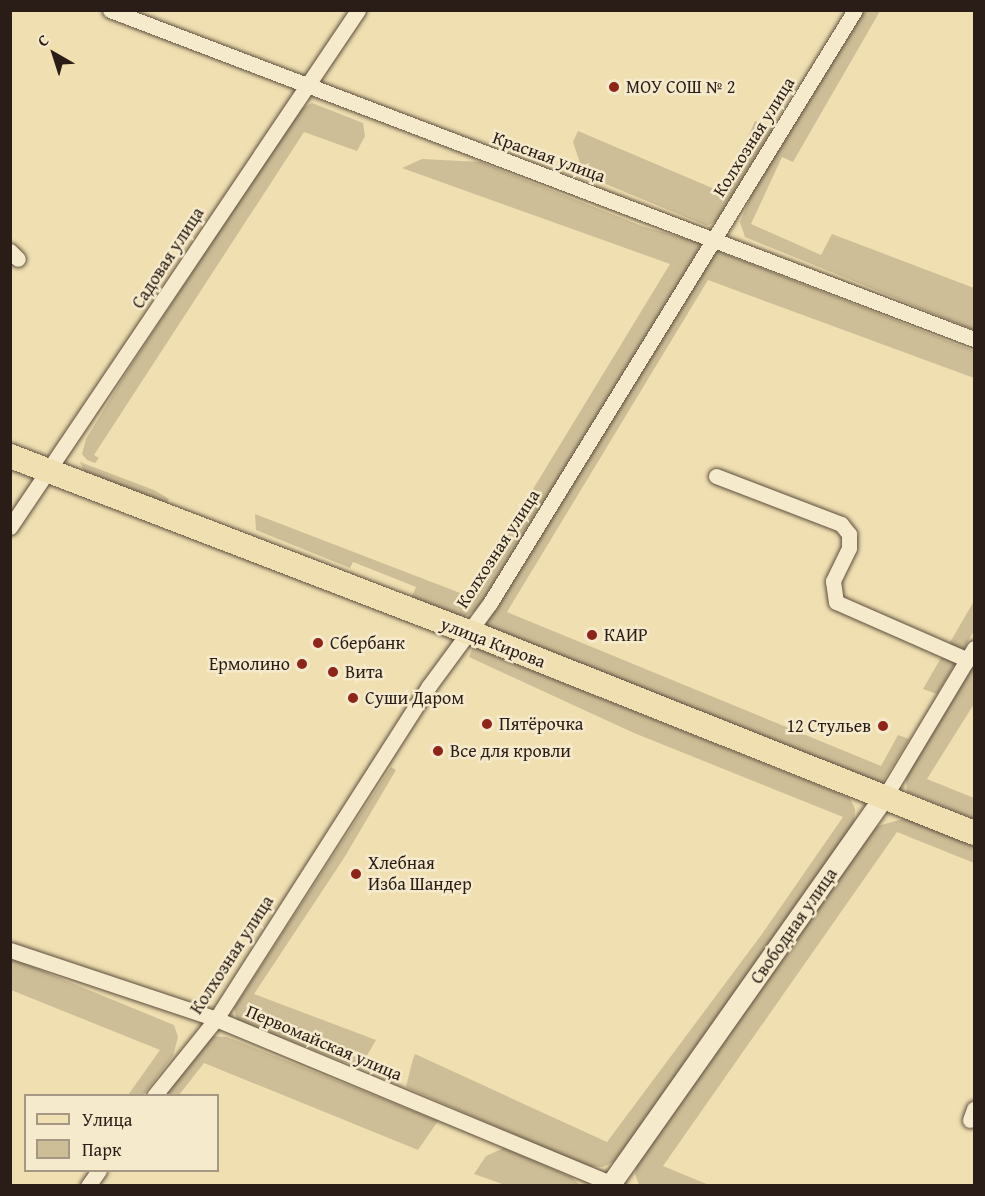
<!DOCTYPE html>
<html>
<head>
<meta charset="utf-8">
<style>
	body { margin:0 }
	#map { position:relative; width:985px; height:1196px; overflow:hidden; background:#f0dfb1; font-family:"Gentium Book Plus",serif }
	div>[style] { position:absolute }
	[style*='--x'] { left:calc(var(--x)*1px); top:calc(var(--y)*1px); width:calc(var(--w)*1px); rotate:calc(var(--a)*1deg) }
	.green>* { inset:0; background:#cebe97 }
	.roads { filter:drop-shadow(0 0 2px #5c4e3e) drop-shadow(0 0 2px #5c4e3e) }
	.minor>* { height:15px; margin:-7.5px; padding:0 7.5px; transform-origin:7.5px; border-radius:7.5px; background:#f5eacc }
	.tertiary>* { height:20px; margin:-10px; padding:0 10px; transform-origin:10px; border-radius:10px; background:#f5eacc }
	.primary>* { height:24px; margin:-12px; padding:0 12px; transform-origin:12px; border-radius:12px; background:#f0dfb1 }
	.dots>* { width:16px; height:16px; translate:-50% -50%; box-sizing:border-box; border:3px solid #f5eacc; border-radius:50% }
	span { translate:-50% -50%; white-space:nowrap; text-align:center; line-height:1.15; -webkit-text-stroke:5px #f5eacc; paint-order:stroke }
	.poi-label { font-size:18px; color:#2a1d17 }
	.left { translate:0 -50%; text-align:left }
	.right { translate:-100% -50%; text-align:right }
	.street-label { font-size:18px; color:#2a1d17 }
	.frame { position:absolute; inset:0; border:12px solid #2a1d17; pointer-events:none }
	.legend { position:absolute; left:24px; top:1094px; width:195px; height:78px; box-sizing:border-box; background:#f5eacc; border:2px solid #a49884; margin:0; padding:8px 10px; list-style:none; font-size:18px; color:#2a1d17 }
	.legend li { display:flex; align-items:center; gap:12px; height:30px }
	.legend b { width:30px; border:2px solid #a49884 }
	.north { position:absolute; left:24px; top:24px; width:60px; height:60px; -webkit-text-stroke:4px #f5eacc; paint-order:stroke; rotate:321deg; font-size:16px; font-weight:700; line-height:24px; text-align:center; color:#2a1d17 }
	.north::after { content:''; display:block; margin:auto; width:21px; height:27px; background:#2a1d17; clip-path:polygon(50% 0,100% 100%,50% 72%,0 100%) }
</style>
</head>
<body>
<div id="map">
	<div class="green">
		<i style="clip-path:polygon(863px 11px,880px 11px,793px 162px,782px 157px,751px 224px,821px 255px,832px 234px,974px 288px,974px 330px,745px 237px,740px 222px,754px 189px)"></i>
		<i style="clip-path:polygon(312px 103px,363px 123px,365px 136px,357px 151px,304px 132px,94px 455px,99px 458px,95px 463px,87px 460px,82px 454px,86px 439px,125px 375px,297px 111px)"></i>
		<i style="clip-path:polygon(755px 121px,774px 129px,717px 221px,707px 226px,584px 175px,573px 142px,578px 131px,724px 193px)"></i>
		<i style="clip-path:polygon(422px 159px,480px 162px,642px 226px,701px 243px,687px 276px,482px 607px,464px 617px,411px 599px,416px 587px,353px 562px,350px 568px,256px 530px,255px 514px,468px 596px,670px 264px,402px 168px)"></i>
		<i style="clip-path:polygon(715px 250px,974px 351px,974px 378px,708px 280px,507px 612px,881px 766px,898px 735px,909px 739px,882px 783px,484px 627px)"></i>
		<i style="clip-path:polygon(80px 462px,154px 490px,169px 499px,166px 504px,85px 473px)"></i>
		<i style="clip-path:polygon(974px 601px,974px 631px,937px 694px,923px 689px)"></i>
		<i style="clip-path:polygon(473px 647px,850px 798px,855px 809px,854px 825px,629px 1142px,615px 1161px,603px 1167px,586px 1166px,406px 1087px,413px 1059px,415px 1054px,607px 1142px,762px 934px,843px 817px,634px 733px,469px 657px)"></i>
		<i style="clip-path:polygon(974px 660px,974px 704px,927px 779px,974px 798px,974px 819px,907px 792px,906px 778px,917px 753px)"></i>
		<i style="clip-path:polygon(391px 767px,396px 770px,344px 858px,254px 994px,376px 1040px,362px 1064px,347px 1063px,237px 1020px,234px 1008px)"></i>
		<i style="clip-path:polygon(910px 817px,974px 842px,974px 863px,897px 832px,663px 1166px,709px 1185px,639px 1185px,635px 1174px,638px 1161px,874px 827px)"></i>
		<i style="clip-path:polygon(11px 958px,174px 1025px,178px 1037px,173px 1056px,143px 1095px,128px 1095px,160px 1050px,11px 990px)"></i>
		<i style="clip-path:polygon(209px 1036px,227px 1037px,438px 1121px,418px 1150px,204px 1063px,179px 1095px,163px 1096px)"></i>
		<i style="clip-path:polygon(504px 1148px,571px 1177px,580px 1185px,505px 1185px,474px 1174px,486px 1156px)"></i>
	</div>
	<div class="roads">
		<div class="minor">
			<i style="--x:110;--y:10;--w:925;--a:20.85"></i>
			<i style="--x:10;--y:251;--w:11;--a:45"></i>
			<i style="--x:716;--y:476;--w:134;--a:21"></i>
			<i style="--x:841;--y:524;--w:13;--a:51"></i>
			<i style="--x:849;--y:534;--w:14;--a:90"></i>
			<i style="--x:849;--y:548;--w:37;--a:116"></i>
			<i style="--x:833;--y:581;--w:21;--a:82"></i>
			<i style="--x:836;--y:602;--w:144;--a:23.7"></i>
			<i style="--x:10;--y:527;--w:623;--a:-56.05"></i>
			<i style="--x:884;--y:798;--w:175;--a:-59"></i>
			<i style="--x:10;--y:950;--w:217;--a:18.5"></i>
			<i style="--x:216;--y:1019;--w:434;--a:22.6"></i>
			<i style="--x:154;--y:1096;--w:99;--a:-51.2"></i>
			<i style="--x:216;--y:1019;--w:395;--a:-57.4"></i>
			<i style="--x:429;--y:686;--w:103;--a:-53.7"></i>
			<i style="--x:490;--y:603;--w:696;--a:-58.39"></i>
			<i style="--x:970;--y:1120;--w:12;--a:-70"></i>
			<i style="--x:88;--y:1186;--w:19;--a:-55"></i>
		</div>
		<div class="tertiary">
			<i style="--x:610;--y:1186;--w:475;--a:-54.8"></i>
		</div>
		<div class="primary">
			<i style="--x:10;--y:456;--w:489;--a:21"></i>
			<i style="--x:467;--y:631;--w:546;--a:21.72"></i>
		</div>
	</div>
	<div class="dots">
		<i style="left:614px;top:87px;background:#8f2418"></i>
		<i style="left:592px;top:635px;background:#8f2418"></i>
		<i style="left:318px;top:643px;background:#8f2418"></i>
		<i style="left:302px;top:664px;background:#8f2418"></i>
		<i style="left:333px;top:672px;background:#8f2418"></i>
		<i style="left:353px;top:698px;background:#8f2418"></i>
		<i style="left:487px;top:724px;background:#8f2418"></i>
		<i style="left:883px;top:726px;background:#8f2418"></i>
		<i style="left:438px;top:751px;background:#8f2418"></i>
		<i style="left:356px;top:874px;background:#8f2418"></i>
	</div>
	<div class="poi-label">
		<span class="left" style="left:626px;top:87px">МОУ СОШ № 2</span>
		<span class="left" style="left:604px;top:635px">КАИР</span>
		<span class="left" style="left:330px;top:643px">Сбербанк</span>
		<span class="right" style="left:290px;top:664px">Ермолино</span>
		<span class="left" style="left:345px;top:672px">Вита</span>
		<span class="left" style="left:365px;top:698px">Суши Даром</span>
		<span class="left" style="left:499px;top:724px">Пятёрочка</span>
		<span class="right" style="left:871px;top:726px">12 Стульев</span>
		<span class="left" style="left:450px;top:751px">Все для кровли</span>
		<span class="left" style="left:368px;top:874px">Хлебная<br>Изба Шандер</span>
	</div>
	<div class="street-label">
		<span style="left:754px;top:137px;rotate:-58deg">Колхозная улица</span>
		<span style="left:549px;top:157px;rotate:20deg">Красная улица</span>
		<span style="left:168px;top:258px;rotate:-57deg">Садовая улица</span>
		<span style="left:498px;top:549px;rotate:-57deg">Колхозная улица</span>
		<span style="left:493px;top:643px;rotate:21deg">улица Кирова</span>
		<span style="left:794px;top:926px;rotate:-55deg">Свободная улица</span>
		<span style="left:232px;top:955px;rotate:-57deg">Колхозная улица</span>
		<span style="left:324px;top:1043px;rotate:23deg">Первомайская улица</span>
	</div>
	<div class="frame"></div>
	<ul class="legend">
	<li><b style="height:8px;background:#f0dfb1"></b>Улица</li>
	<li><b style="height:16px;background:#cebe97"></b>Парк</li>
	</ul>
	<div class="north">С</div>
</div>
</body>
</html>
